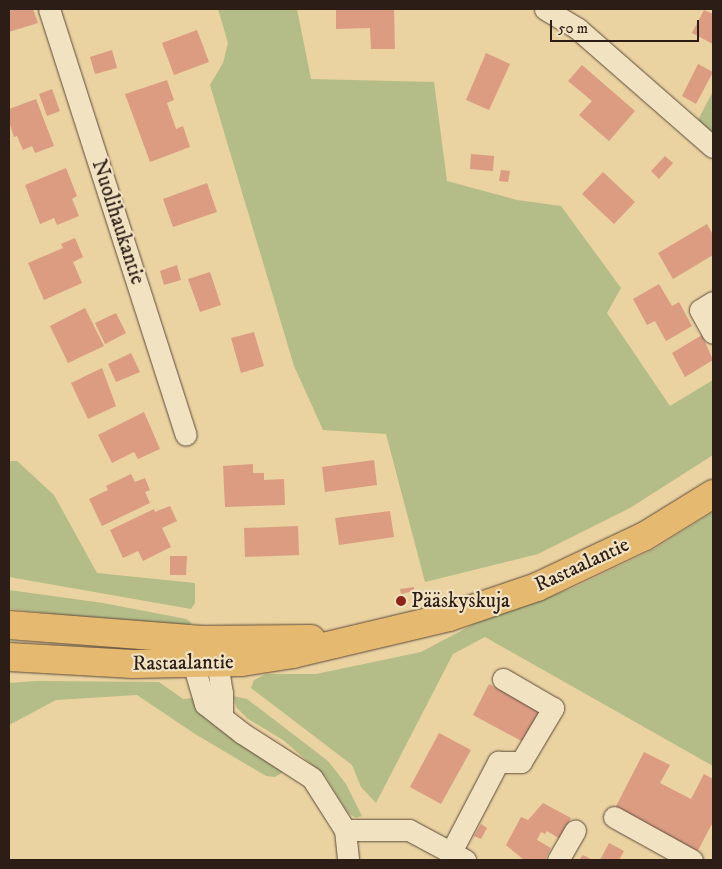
<!DOCTYPE html>
<html>
<head>
<meta charset="utf-8">
<style>
	body { margin:0 }
	#map { position:relative; width:722px; height:869px; overflow:hidden; background:#ead2a1; font-family:"IM FELL DW Pica",serif }
	div>[style] { position:absolute }
	[style*='--x'] { left:calc(var(--x)*1px); top:calc(var(--y)*1px); width:calc(var(--w)*1px); rotate:calc(var(--a)*1deg) }
	.green>* { inset:0; background:#b4bd87 }
	.building>* { inset:0; background:#db9c82 }
	.roads { filter:drop-shadow(0 0 1px #5c4b3a) drop-shadow(0 0 1px #5c4b3a) }
	.minor>* { height:21px; margin:-10.5px; padding:0 10.5px; transform-origin:10.5px; border-radius:10.5px; background:#f1e2c2 }
	.major>* { height:28px; margin:-14px; padding:0 14px; transform-origin:14px; border-radius:14px; background:#e5b970 }
	.dots>* { width:14px; height:14px; translate:-50% -50%; box-sizing:border-box; border:2px solid #f1e2c2; border-radius:50% }
	span { translate:-50% -50%; white-space:nowrap; text-align:center; line-height:1.15; -webkit-text-stroke:4.5px #f1e2c2; paint-order:stroke }
	.street-label { font-size:21px; color:#2c1e17 }
	.poi-label { font-size:21px; color:#2c1e17 }
	.left { translate:0 -50%; text-align:left }
	.frame { position:absolute; inset:0; border:10px solid #2c1e17; pointer-events:none }
	.scale { position:absolute; left:550px; top:20px; width:149px; height:22px; box-sizing:border-box; border:2px solid #2c1e17; border-top:0; padding-left:6px; font-size:15px; line-height:18px; white-space:nowrap; color:#2c1e17; -webkit-text-stroke:4px #f1e2c2; paint-order:stroke }
</style>
</head>
<body>
<div id="map">
	<div class="green">
		<i style="clip-path:polygon(218px 9px,297px 9px,311px 79px,434px 82px,447px 181px,517px 200px,561px 206px,621px 288px,607px 313px,670px 406px,713px 380px,713px 455px,630px 508px,538px 554px,425px 582px,386px 434px,323px 430px,294px 366px,210px 85px,223px 63px,228px 43px)"></i>
		<i style="clip-path:polygon(713px 91px,713px 134px,698px 120px)"></i>
		<i style="clip-path:polygon(9px 461px,17px 461px,54px 495px,97px 573px,195px 583px,195px 603px,191px 609px,9px 577px)"></i>
		<i style="clip-path:polygon(713px 512px,713px 766px,485px 637px,453px 654px,376px 803px,361px 787px,352px 765px,251px 688px,254px 680px,266px 674px,316px 674px,421px 652px,474px 624px,573px 588px,654px 549px)"></i>
		<i style="clip-path:polygon(9px 590px,103px 603px,186px 619px,192px 623px,182px 628px,9px 609px)"></i>
		<i style="clip-path:polygon(37px 681px,159px 682px,183px 699px,194px 698px,285px 771px,275px 777px,266px 776px,195px 734px,137px 695px,56px 700px,9px 725px,9px 683px)"></i>
		<i style="clip-path:polygon(233px 696px,247px 699px,328px 761px,346px 784px,362px 816px,356px 818px,348px 813px,325px 776px,283px 740px,248px 719px,236px 707px)"></i>
	</div>
	<div class="building">
		<i style="clip-path:polygon(15px 9px,33px 9px,38px 23px,9px 32px,9px 11px)"></i>
		<i style="clip-path:polygon(336px 9px,394px 9px,395px 49px,371px 49px,370px 28px,336px 29px)"></i>
		<i style="clip-path:polygon(704px 10px,713px 14px,713px 44px,692px 33px)"></i>
		<i style="clip-path:polygon(197px 30px,209px 62px,174px 75px,162px 43px)"></i>
		<i style="clip-path:polygon(112px 50px,117px 68px,95px 74px,90px 57px)"></i>
		<i style="clip-path:polygon(486px 53px,510px 64px,489px 110px,466px 100px)"></i>
		<i style="clip-path:polygon(698px 64px,713px 72px,696px 104px,682px 96px)"></i>
		<i style="clip-path:polygon(582px 65px,635px 111px,609px 141px,579px 115px,592px 101px,568px 81px)"></i>
		<i style="clip-path:polygon(167px 80px,174px 100px,167px 103px,176px 129px,183px 126px,190px 147px,150px 162px,125px 94px)"></i>
		<i style="clip-path:polygon(52px 89px,60px 111px,47px 116px,39px 94px)"></i>
		<i style="clip-path:polygon(36px 99px,54px 146px,35px 153px,32px 146px,23px 150px,17px 136px,14px 137px,9px 122px,9px 109px)"></i>
		<i style="clip-path:polygon(471px 154px,494px 156px,493px 171px,470px 169px)"></i>
		<i style="clip-path:polygon(665px 156px,673px 163px,659px 179px,651px 171px)"></i>
		<i style="clip-path:polygon(66px 168px,77px 196px,72px 199px,79px 216px,57px 225px,54px 218px,40px 224px,25px 185px)"></i>
		<i style="clip-path:polygon(501px 170px,510px 171px,508px 182px,499px 181px)"></i>
		<i style="clip-path:polygon(603px 172px,635px 202px,614px 224px,582px 194px)"></i>
		<i style="clip-path:polygon(207px 183px,217px 212px,173px 227px,163px 199px)"></i>
		<i style="clip-path:polygon(707px 224px,713px 235px,713px 255px,673px 279px,658px 253px)"></i>
		<i style="clip-path:polygon(75px 238px,83px 257px,73px 262px,82px 283px,44px 300px,28px 263px,63px 248px,61px 244px)"></i>
		<i style="clip-path:polygon(177px 265px,181px 280px,164px 285px,160px 271px)"></i>
		<i style="clip-path:polygon(210px 272px,221px 305px,200px 312px,188px 279px)"></i>
		<i style="clip-path:polygon(659px 284px,672px 306px,679px 302px,692px 326px,666px 341px,655px 321px,647px 325px,633px 299px)"></i>
		<i style="clip-path:polygon(85px 308px,104px 346px,68px 363px,50px 326px)"></i>
		<i style="clip-path:polygon(116px 313px,126px 333px,105px 344px,95px 323px)"></i>
		<i style="clip-path:polygon(254px 332px,264px 366px,241px 373px,231px 338px)"></i>
		<i style="clip-path:polygon(702px 335px,713px 360px,685px 377px,672px 353px)"></i>
		<i style="clip-path:polygon(131px 353px,140px 372px,116px 382px,108px 364px)"></i>
		<i style="clip-path:polygon(102px 368px,116px 406px,88px 419px,71px 383px)"></i>
		<i style="clip-path:polygon(144px 412px,160px 449px,138px 459px,134px 452px,112px 463px,98px 435px)"></i>
		<i style="clip-path:polygon(374px 460px,377px 485px,325px 492px,322px 467px)"></i>
		<i style="clip-path:polygon(253px 464px,253px 473px,264px 473px,264px 480px,284px 479px,285px 505px,225px 507px,223px 466px)"></i>
		<i style="clip-path:polygon(131px 474px,135px 482px,145px 478px,150px 490px,145px 492px,150px 503px,102px 526px,89px 499px,108px 490px,106px 486px)"></i>
		<i style="clip-path:polygon(170px 506px,177px 521px,162px 528px,171px 547px,143px 561px,138px 551px,123px 558px,110px 530px,154px 509px,155px 512px)"></i>
		<i style="clip-path:polygon(390px 511px,394px 537px,339px 545px,335px 518px)"></i>
		<i style="clip-path:polygon(298px 526px,299px 555px,245px 557px,244px 528px)"></i>
		<i style="clip-path:polygon(170px 556px,187px 556px,186px 575px,170px 575px)"></i>
		<i style="clip-path:polygon(414px 587px,414px 591px,401px 594px,400px 589px)"></i>
		<i style="clip-path:polygon(489px 684px,542px 711px,525px 743px,473px 715px)"></i>
		<i style="clip-path:polygon(439px 733px,471px 750px,441px 804px,410px 787px)"></i>
		<i style="clip-path:polygon(644px 752px,670px 765px,660px 783px,691px 799px,704px 774px,713px 779px,713px 822px,696px 854px,614px 810px)"></i>
		<i style="clip-path:polygon(543px 803px,571px 818px,560px 839px,547px 831px,545px 834px,541px 832px,537px 840px,551px 848px,545px 860px,524px 860px,506px 845px,521px 817px,528px 820px)"></i>
		<i style="clip-path:polygon(481px 824px,487px 828px,481px 839px,474px 836px)"></i>
		<i style="clip-path:polygon(609px 843px,624px 851px,619px 860px,600px 860px)"></i>
		<i style="clip-path:polygon(583px 855px,593px 860px,579px 860px)"></i>
	</div>
	<div class="roads">
		<div class="minor">
			<i style="--x:49;--y:9;--w:447;--a:72.2"></i>
			<i style="--x:545;--y:9;--w:39;--a:31"></i>
			<i style="--x:578;--y:29;--w:179;--a:41.2"></i>
			<i style="--x:713;--y:302;--w:15;--a:148"></i>
			<i style="--x:700;--y:310;--w:26;--a:61"></i>
			<i style="--x:199;--y:650;--w:14;--a:115"></i>
			<i style="--x:193;--y:663;--w:43;--a:73.7"></i>
			<i style="--x:205;--y:704;--w:47;--a:38.1"></i>
			<i style="--x:242;--y:733;--w:83;--a:32.7"></i>
			<i style="--x:312;--y:778;--w:62;--a:57.6"></i>
			<i style="--x:345;--y:830;--w:30;--a:84"></i>
			<i style="--x:209;--y:651;--w:14;--a:54"></i>
			<i style="--x:217;--y:662;--w:30;--a:81"></i>
			<i style="--x:222;--y:692;--w:25;--a:90"></i>
			<i style="--x:614;--y:817;--w:89;--a:28.9"></i>
			<i style="--x:345;--y:830;--w:64;--a:0"></i>
			<i style="--x:409;--y:830;--w:64;--a:28.2"></i>
			<i style="--x:451;--y:852;--w:102;--a:-62.4"></i>
			<i style="--x:498;--y:762;--w:23;--a:0"></i>
			<i style="--x:521;--y:762;--w:63;--a:-59.3"></i>
			<i style="--x:553;--y:708;--w:58;--a:-149.9"></i>
			<i style="--x:558;--y:860;--w:34;--a:-60"></i>
		</div>
		<div class="major">
			<i style="--x:9;--y:625;--w:194;--a:4.4"></i>
			<i style="--x:202;--y:640;--w:109;--a:-0.5"></i>
			<i style="--x:9;--y:657;--w:124;--a:3.2"></i>
			<i style="--x:133;--y:664;--w:109;--a:-1.1"></i>
			<i style="--x:242;--y:662;--w:52;--a:-8.9"></i>
			<i style="--x:293;--y:654;--w:160;--a:-13.3"></i>
			<i style="--x:449;--y:617;--w:93;--a:-18.8"></i>
			<i style="--x:537;--y:587;--w:119;--a:-25.3"></i>
			<i style="--x:645;--y:536;--w:80;--a:-31.7"></i>
		</div>
	</div>
	<div class="dots">
		<i style="left:401px;top:601px;background:#8f2418"></i>
	</div>
	<div class="street-label">
		<span style="left:118px;top:222px;rotate:72deg">Nuolihaukantie</span>
		<span style="left:582px;top:565px;rotate:-25deg">Rastaalantie</span>
		<span style="left:183px;top:663px;rotate:-1deg">Rastaalantie</span>
	</div>
	<div class="poi-label">
		<span class="left" style="left:411px;top:601px">Pääskyskuja</span>
	</div>
	<div class="frame"></div>
	<div class="scale">50 m</div>
</div>
</body>
</html>
